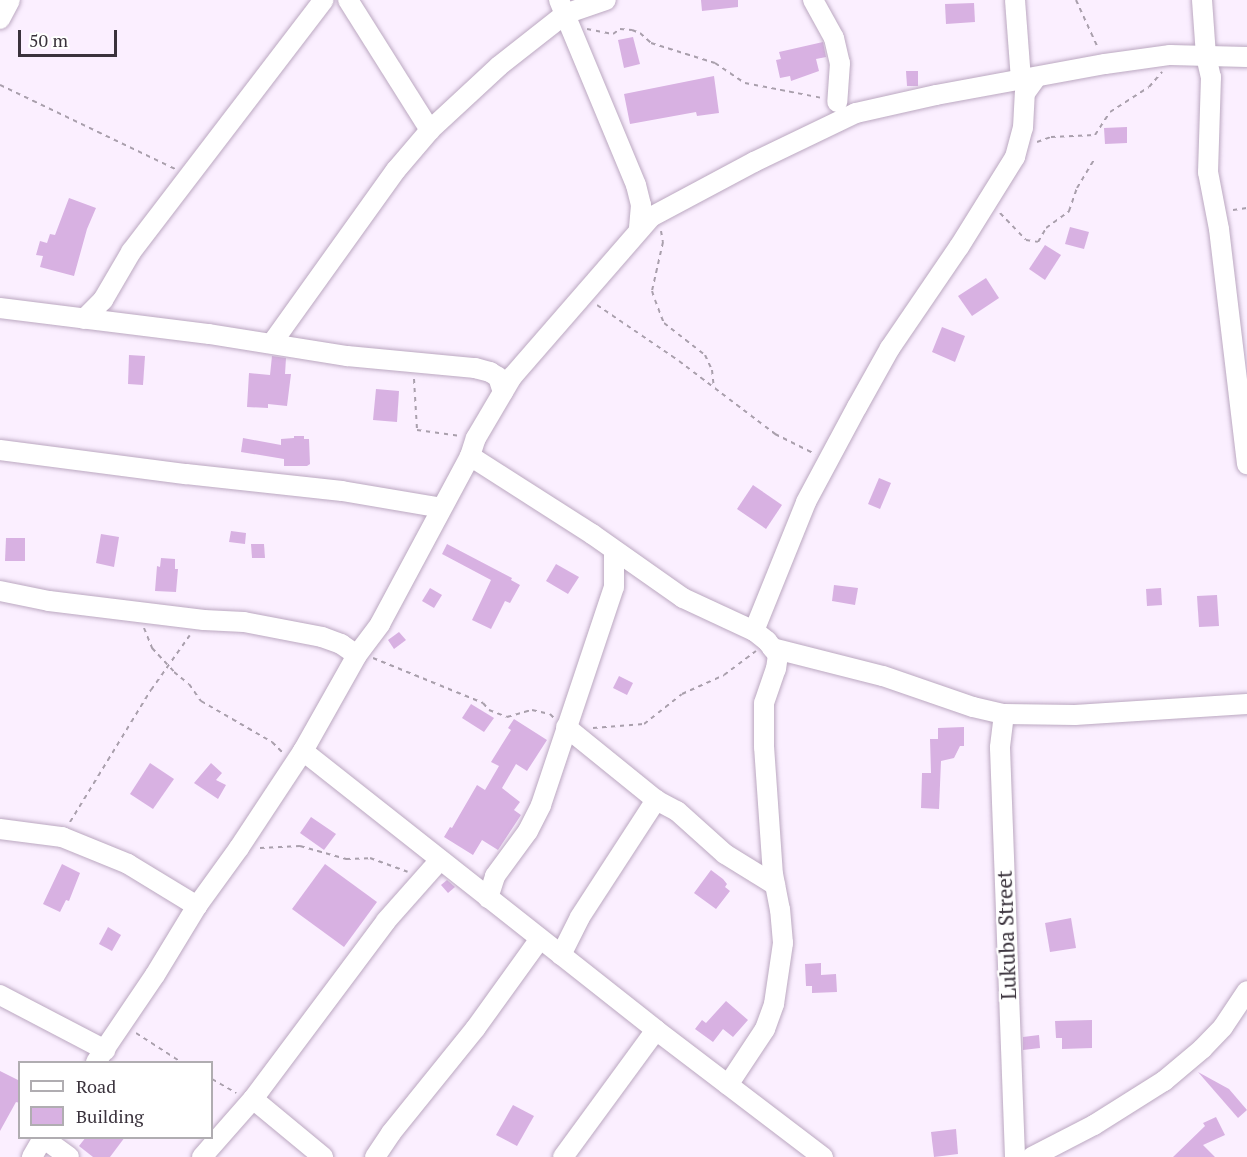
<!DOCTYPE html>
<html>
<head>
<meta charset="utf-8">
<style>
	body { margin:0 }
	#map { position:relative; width:1247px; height:1157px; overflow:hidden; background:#fbefff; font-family:"PT Serif",serif }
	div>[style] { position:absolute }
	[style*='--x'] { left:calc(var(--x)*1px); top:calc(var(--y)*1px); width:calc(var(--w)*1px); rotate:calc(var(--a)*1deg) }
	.building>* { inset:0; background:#d8b1e2 }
	.path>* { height:2px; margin-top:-1px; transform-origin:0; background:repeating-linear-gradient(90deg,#a99fac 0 4.5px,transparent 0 9px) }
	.roads { filter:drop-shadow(0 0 2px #bba8c1) drop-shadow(0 0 2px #bba8c1) }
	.minor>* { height:20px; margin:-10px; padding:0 10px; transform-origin:10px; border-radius:10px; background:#fff }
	span { translate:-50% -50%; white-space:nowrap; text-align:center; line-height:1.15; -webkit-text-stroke:4.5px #fff; paint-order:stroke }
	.street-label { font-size:21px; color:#3a323c }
	.legend { position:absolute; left:18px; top:1061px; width:195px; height:78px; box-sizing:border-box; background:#fff; border:2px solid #b0adb1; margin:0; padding:8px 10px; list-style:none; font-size:18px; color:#3a323c }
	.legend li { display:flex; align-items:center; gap:12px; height:30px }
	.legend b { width:30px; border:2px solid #b0adb1 }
	.scale { position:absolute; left:18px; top:30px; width:99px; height:27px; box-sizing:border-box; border:3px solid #3a323c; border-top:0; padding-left:8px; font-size:18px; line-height:21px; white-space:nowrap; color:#3a323c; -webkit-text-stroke:4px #fff; paint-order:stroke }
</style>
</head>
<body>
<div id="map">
	<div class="building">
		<i style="clip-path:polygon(701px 0,738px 0,738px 7px,702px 11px)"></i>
		<i style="clip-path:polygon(974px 3px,975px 22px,946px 24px,945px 4px)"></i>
		<i style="clip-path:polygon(633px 37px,640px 64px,624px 68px,618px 40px)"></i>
		<i style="clip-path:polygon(823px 42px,826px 57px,816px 59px,819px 71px,791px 81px,790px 76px,780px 78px,776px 60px,781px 59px,779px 52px)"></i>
		<i style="clip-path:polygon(906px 71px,918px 71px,918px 86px,907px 86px)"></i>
		<i style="clip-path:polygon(714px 76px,719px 113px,697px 116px,696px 112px,630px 124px,624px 94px)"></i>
		<i style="clip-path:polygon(1127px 127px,1127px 143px,1105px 144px,1104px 128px)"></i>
		<i style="clip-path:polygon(69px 198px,96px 208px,87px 229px,74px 276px,40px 267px,43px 256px,36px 255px,40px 241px,47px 243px,50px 234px,55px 235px)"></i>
		<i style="clip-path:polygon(1070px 227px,1089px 232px,1084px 249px,1065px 244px)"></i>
		<i style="clip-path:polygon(1045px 245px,1061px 255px,1045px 280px,1029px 269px)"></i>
		<i style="clip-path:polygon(986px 278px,999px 298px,972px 316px,958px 296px)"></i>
		<i style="clip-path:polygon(942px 327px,965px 336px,955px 362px,932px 352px)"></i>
		<i style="clip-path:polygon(129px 355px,145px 356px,143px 385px,128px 384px)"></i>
		<i style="clip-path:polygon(272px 356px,286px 358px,285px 374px,291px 374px,287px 406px,268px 404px,268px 408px,247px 407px,249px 373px,270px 375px)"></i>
		<i style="clip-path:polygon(376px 389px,399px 391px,397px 422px,373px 420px)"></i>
		<i style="clip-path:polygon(294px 436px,304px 436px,304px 439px,309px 439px,310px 464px,307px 466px,284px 466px,284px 459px,241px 452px,243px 438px,281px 445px,281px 439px,294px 438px)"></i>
		<i style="clip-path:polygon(879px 478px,891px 483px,880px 509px,868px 504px)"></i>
		<i style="clip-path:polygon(753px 485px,782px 505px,766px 529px,737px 509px)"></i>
		<i style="clip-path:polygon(231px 531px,246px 533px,245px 544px,229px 542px)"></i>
		<i style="clip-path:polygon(101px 534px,119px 537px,114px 567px,96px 563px)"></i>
		<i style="clip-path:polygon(6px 538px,25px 538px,25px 561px,5px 561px)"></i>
		<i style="clip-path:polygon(251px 544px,264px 544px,265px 558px,252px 558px)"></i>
		<i style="clip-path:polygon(447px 544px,512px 578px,511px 580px,520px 585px,510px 603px,505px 601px,491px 629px,472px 620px,491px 580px,442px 554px)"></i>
		<i style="clip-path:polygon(161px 558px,175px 559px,175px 569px,178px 569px,176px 592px,155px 591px,157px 566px,160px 567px)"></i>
		<i style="clip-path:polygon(556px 564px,579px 577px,568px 594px,546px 581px)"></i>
		<i style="clip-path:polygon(834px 585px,858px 588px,855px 605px,832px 601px)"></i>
		<i style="clip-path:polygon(430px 588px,442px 595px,434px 608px,422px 601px)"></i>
		<i style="clip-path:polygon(1161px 588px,1162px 605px,1147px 606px,1146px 589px)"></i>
		<i style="clip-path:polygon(1217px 595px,1219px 626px,1199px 627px,1197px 596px)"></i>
		<i style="clip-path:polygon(399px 632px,406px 640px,394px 649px,388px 640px)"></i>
		<i style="clip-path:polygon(619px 676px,633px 683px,627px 695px,613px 688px)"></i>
		<i style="clip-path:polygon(471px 704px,494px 718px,484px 732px,462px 718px)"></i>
		<i style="clip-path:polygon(514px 719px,547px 740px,527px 771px,516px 764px,502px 788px,520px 802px,514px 810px,521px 815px,498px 850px,482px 840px,473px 855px,444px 837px,450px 827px,452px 828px,477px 785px,485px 790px,499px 766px,491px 762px,511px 730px,508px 728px)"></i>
		<i style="clip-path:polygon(964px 727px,964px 746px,960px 746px,954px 758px,941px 761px,939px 809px,921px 808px,922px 773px,931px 773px,930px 739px,938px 739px,938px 728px)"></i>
		<i style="clip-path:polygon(150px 763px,174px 779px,153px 809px,130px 794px)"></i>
		<i style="clip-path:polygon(211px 763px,222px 773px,216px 780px,226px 785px,218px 799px,194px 783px)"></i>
		<i style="clip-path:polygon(311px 817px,336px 834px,324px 850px,300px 833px)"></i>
		<i style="clip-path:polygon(62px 864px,80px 873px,69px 901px,66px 900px,60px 912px,43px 904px)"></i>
		<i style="clip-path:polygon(325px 864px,377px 902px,344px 947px,292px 909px)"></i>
		<i style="clip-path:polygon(711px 870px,723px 879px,727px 884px,725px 887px,730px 891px,716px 909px,694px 893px)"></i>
		<i style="clip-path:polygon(447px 880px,455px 887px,448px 893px,441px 885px)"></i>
		<i style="clip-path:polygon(1071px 918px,1076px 948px,1050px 952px,1045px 923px)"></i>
		<i style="clip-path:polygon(108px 927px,121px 935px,112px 951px,99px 944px)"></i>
		<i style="clip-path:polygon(821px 963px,821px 975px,836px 974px,837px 992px,812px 993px,812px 986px,806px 986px,805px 964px)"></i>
		<i style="clip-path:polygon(726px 1001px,748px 1020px,733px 1037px,723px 1029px,713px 1042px,695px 1029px,702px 1020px,706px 1023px)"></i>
		<i style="clip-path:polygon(1092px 1020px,1092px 1048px,1062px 1049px,1062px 1038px,1056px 1038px,1055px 1021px)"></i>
		<i style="clip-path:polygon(1039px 1035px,1040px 1048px,1023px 1050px,1023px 1037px)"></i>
		<i style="clip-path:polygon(0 1071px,20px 1081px,20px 1103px,16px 1102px,0 1131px)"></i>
		<i style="clip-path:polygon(1198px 1072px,1229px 1089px,1247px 1110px,1238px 1118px)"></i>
		<i style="clip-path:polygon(513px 1105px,534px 1116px,517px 1146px,496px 1135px)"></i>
		<i style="clip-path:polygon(1216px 1117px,1225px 1135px,1203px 1145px,1215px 1157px,1173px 1157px,1205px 1126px,1203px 1123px)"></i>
		<i style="clip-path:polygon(956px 1129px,958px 1154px,934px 1157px,931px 1132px)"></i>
		<i style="clip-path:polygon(86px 1137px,125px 1137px,110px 1157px,93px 1157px,79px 1146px)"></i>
	</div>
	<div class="path">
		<i style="--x:1076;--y:0;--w:53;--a:65.4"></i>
		<i style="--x:587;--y:29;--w:26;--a:11"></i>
		<i style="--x:613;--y:34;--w:9;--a:-36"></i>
		<i style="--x:620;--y:29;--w:12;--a:5"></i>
		<i style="--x:632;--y:30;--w:9;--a:21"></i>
		<i style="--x:640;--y:33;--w:15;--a:42"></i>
		<i style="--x:651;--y:43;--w:67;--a:17.4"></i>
		<i style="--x:715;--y:63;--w:36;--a:34"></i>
		<i style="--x:745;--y:83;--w:78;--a:11"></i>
		<i style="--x:0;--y:85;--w:194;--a:25.6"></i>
		<i style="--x:1037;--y:142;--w:15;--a:-20"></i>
		<i style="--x:1051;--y:137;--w:44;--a:-2.6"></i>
		<i style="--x:1095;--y:135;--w:27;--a:-57"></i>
		<i style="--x:1110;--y:112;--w:46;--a:-32.7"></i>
		<i style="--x:1149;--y:87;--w:20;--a:-49"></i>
		<i style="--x:1233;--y:210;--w:14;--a:-8"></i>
		<i style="--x:1000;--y:213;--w:37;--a:46"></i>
		<i style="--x:1026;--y:240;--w:12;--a:9"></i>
		<i style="--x:1038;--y:242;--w:16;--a:-60"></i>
		<i style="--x:1046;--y:228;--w:29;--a:-36"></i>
		<i style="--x:1069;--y:211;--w:24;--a:-71"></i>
		<i style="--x:1077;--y:188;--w:33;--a:-59"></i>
		<i style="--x:661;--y:231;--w:11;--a:80"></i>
		<i style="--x:663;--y:242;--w:50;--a:102.7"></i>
		<i style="--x:652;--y:291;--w:9;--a:72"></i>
		<i style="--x:655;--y:300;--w:25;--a:69"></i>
		<i style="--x:664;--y:323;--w:52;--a:38"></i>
		<i style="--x:705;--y:355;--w:17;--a:65"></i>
		<i style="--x:712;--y:370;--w:18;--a:84"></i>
		<i style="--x:597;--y:305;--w:99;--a:34.3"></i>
		<i style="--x:679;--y:361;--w:121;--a:37.2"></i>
		<i style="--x:775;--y:434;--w:45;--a:26.6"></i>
		<i style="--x:414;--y:379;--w:51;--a:86.6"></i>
		<i style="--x:417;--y:430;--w:44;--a:7.8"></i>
		<i style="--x:144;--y:628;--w:22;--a:68"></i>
		<i style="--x:152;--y:648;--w:33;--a:47"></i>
		<i style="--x:174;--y:672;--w:19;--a:39"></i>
		<i style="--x:189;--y:684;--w:21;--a:55"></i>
		<i style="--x:201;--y:701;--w:82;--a:30"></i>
		<i style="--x:272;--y:742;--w:16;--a:45"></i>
		<i style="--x:373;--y:658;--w:119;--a:22.2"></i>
		<i style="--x:483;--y:703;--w:9;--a:49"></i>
		<i style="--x:489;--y:710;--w:19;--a:21"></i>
		<i style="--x:507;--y:717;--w:26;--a:-16"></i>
		<i style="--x:532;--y:710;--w:18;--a:13"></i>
		<i style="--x:550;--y:714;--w:6;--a:45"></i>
		<i style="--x:593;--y:728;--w:51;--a:-4.5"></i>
		<i style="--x:644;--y:724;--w:48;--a:-38.3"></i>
		<i style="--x:682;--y:694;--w:46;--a:-24.3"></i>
		<i style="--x:724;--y:675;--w:40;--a:-37"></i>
		<i style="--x:70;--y:822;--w:155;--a:-58.5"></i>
		<i style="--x:151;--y:690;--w:67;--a:-54.7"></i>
		<i style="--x:260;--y:848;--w:40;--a:-2.9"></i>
		<i style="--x:300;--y:846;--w:48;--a:15.8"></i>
		<i style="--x:346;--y:859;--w:24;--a:-2"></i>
		<i style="--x:370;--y:858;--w:40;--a:20.2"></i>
		<i style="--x:136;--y:1033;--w:54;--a:32.8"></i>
		<i style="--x:212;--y:1079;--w:28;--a:30"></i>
	</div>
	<div class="roads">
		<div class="minor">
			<i style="--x:348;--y:0;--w:154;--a:57.8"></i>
			<i style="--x:559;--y:0;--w:200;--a:67.4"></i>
			<i style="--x:636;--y:185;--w:21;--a:76"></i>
			<i style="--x:641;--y:205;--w:25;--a:95"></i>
			<i style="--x:813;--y:0;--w:43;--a:61.1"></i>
			<i style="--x:834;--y:38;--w:26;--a:77"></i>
			<i style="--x:840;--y:63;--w:39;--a:94"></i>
			<i style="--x:1015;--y:0;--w:80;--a:85.7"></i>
			<i style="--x:1202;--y:0;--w:56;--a:85.9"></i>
			<i style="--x:1206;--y:56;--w:22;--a:77"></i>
			<i style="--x:1211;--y:77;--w:95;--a:91.8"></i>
			<i style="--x:1208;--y:172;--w:58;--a:79.1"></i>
			<i style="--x:1219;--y:229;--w:237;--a:83.2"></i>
			<i style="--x:0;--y:19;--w:21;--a:-62"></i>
			<i style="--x:0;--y:308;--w:211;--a:7.1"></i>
			<i style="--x:209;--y:334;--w:140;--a:9.1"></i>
			<i style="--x:347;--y:356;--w:129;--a:5.4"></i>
			<i style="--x:475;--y:368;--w:16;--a:15"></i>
			<i style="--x:490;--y:372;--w:9;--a:32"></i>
			<i style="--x:498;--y:377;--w:16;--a:72"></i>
			<i style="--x:84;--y:319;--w:27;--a:-45"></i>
			<i style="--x:103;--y:300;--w:56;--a:-59.7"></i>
			<i style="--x:131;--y:252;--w:317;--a:-52.6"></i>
			<i style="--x:272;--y:343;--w:213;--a:-54.4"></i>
			<i style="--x:396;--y:170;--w:52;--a:-49.6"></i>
			<i style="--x:430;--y:130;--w:94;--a:-42.8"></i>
			<i style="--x:499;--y:66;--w:84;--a:-38.2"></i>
			<i style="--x:565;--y:14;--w:43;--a:-18.9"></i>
			<i style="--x:0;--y:450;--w:188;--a:7.4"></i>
			<i style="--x:186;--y:474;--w:157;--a:6.2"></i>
			<i style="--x:342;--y:491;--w:101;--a:9.6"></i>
			<i style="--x:470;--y:456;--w:145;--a:32.6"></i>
			<i style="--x:592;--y:534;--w:111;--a:35.1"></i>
			<i style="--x:683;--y:598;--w:78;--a:24.9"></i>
			<i style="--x:0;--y:591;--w:50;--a:11.5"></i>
			<i style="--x:49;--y:601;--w:156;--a:7"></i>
			<i style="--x:204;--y:620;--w:40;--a:2.9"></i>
			<i style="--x:244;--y:622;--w:79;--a:10.9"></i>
			<i style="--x:322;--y:637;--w:20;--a:20"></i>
			<i style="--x:341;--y:644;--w:19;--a:35"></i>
			<i style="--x:772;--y:648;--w:114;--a:14.2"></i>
			<i style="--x:883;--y:676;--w:95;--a:19"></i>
			<i style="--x:973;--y:707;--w:32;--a:13"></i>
			<i style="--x:1004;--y:714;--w:71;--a:0.8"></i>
			<i style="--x:1075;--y:715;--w:172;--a:-3.7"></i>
			<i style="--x:1004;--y:714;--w:34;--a:97"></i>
			<i style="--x:1000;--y:748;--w:409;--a:87.9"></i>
			<i style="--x:566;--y:727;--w:116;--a:39"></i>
			<i style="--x:656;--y:800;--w:24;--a:28"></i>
			<i style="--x:677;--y:811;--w:64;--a:41.9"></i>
			<i style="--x:725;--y:854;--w:59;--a:31.8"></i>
			<i style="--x:303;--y:751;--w:450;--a:38.3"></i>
			<i style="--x:656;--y:1030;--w:210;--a:37.3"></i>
			<i style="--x:0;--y:829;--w:63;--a:7.4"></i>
			<i style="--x:62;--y:837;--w:71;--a:22.2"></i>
			<i style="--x:128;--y:864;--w:81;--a:31.3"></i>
			<i style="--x:488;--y:898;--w:23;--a:-72"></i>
			<i style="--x:495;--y:876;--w:56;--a:-53.7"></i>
			<i style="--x:528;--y:831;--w:29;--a:-63"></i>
			<i style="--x:541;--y:805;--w:230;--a:-71.5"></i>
			<i style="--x:614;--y:587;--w:35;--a:-90"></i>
			<i style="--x:561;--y:955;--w:42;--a:-63.4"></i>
			<i style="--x:580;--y:917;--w:140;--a:-57"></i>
			<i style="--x:0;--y:995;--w:119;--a:27.6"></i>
			<i style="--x:96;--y:1062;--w:105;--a:-55.9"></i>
			<i style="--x:155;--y:975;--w:81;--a:-58.7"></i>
			<i style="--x:197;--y:906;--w:72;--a:-54.1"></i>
			<i style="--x:239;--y:848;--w:116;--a:-56.6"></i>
			<i style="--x:303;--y:751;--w:110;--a:-60.6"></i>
			<i style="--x:357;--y:655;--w:39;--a:-53"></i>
			<i style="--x:380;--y:624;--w:191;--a:-61.8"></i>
			<i style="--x:470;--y:456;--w:19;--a:-72"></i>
			<i style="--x:476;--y:438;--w:71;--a:-59.5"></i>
			<i style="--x:512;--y:377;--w:212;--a:-49"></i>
			<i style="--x:651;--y:217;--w:117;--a:-28.1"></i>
			<i style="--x:754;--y:162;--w:113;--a:-25.7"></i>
			<i style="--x:856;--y:113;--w:82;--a:-12.7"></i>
			<i style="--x:936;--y:95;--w:172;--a:-10.4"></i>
			<i style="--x:1105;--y:64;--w:66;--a:-7.9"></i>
			<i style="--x:1170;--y:55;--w:77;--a:1.5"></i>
			<i style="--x:728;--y:1085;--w:67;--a:-56.5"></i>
			<i style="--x:765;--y:1029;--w:27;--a:-70"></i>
			<i style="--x:774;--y:1004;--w:62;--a:-81.6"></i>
			<i style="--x:783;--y:943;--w:33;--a:-95"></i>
			<i style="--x:780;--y:910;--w:36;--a:-101"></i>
			<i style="--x:773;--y:875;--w:128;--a:-94"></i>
			<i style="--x:764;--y:747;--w:44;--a:-90"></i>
			<i style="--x:764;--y:703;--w:36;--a:-71"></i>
			<i style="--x:776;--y:669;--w:14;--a:-82"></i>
			<i style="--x:778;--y:655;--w:18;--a:-128"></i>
			<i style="--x:767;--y:641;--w:16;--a:-142"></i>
			<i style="--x:754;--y:631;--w:139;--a:-68"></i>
			<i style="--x:806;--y:502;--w:108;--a:-61.8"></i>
			<i style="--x:857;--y:407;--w:68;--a:-60.8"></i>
			<i style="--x:890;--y:348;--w:122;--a:-55.7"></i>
			<i style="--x:959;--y:247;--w:106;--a:-58.1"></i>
			<i style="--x:1015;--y:157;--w:30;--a:-75"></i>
			<i style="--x:1023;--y:128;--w:35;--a:-87"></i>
			<i style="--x:1025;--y:93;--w:19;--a:-54"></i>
			<i style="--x:253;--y:1099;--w:91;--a:39.6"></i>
			<i style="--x:43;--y:1138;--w:32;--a:36"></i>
			<i style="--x:32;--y:1157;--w:22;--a:-60"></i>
			<i style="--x:202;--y:1157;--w:77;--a:-48.7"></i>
			<i style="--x:253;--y:1099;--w:222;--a:-53.2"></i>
			<i style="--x:386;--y:921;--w:81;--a:-48.5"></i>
			<i style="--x:375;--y:1157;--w:29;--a:-56"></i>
			<i style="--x:391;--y:1133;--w:134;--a:-51.1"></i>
			<i style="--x:475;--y:1029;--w:111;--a:-54.2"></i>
			<i style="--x:563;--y:1157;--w:157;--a:-53.8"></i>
			<i style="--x:1032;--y:1157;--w:70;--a:-27.3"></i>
			<i style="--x:1094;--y:1125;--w:83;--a:-32.2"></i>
			<i style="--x:1164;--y:1081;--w:50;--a:-40.1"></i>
			<i style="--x:1202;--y:1049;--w:30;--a:-46"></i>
			<i style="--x:1223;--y:1027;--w:43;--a:-56.3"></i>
		</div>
	</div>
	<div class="street-label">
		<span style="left:1006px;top:935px;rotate:-92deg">Lukuba Street</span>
	</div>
	<ul class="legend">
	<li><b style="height:8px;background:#fff"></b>Road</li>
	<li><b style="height:16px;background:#d8b1e2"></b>Building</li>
	</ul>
	<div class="scale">50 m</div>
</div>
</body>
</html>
